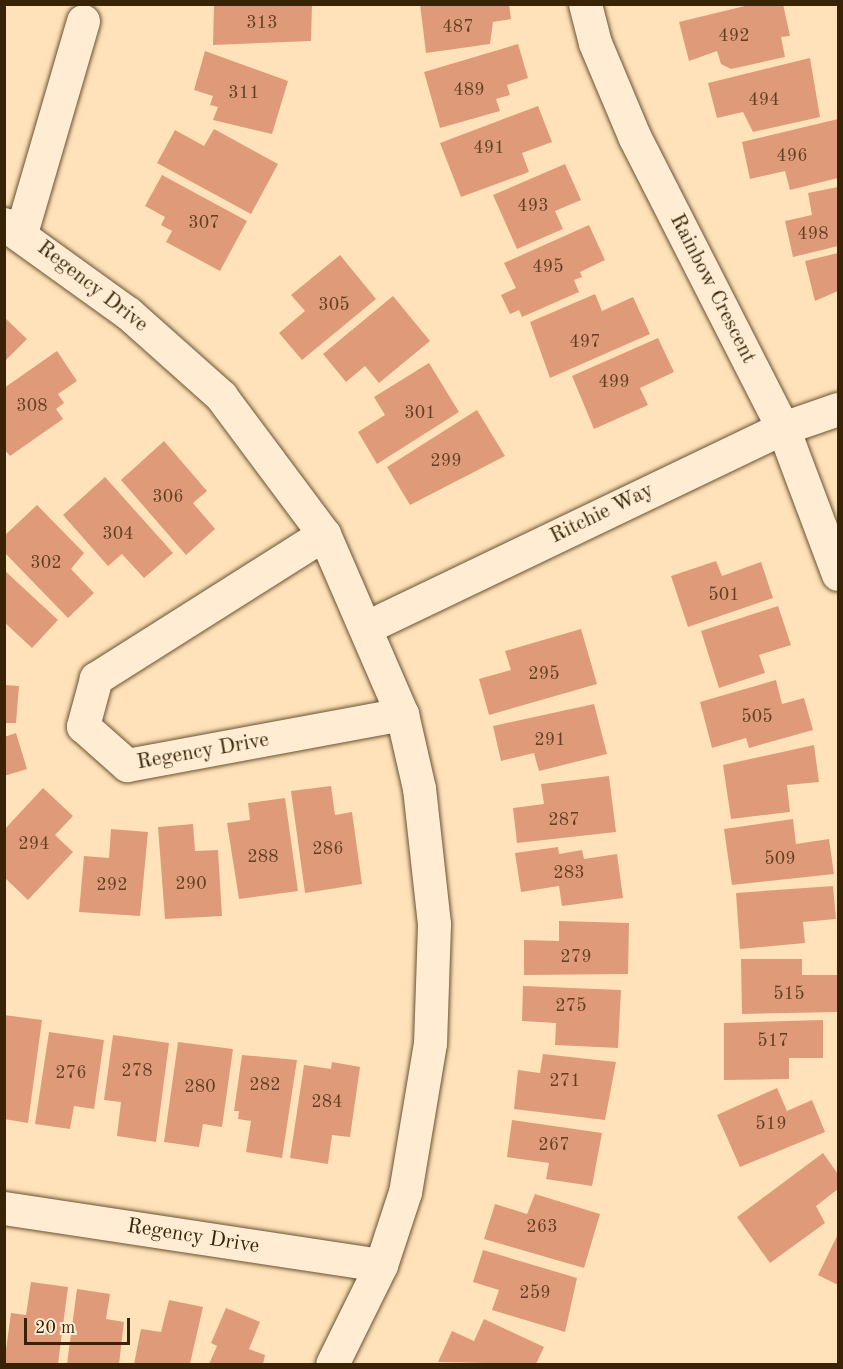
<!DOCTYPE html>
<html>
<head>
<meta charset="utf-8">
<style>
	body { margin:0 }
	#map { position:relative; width:843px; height:1369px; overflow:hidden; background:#ffe2b9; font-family:"Old Standard TT",serif }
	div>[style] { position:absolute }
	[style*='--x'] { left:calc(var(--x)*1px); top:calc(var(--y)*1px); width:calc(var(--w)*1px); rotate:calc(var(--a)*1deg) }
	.building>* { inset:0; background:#df9b79 }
	.roads { filter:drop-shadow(0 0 2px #6a5333) drop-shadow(0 0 2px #6a5333) }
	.minor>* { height:33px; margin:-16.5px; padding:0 16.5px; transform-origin:16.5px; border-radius:16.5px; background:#ffecd2 }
	.tertiary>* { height:33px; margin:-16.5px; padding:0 16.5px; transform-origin:16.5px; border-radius:16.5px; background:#ffecd2 }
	span { translate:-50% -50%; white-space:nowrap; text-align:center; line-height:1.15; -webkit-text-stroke:4.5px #ffecd2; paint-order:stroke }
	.number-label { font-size:18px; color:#624123 }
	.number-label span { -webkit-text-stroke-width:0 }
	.street-label { font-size:21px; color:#382306 }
	.frame { position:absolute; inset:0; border:6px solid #382306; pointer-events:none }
	.scale { position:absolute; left:24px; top:1318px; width:106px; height:27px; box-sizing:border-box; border:3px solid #382306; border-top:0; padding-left:8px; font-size:18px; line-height:21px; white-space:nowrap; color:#382306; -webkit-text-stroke:4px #ffecd2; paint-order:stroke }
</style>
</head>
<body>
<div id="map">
	<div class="building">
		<i style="clip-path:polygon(312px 4px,311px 41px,213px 45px,214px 6px)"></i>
		<i style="clip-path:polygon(420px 4px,509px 4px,511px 19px,493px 22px,490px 44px,426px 53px)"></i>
		<i style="clip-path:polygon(753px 4px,783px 4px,790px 36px,781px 37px,785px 57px,731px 69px,721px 64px,717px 51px,689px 61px,679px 22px)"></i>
		<i style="clip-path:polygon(518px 44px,528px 78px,507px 85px,510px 95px,496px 99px,500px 111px,440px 128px,424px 72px)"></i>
		<i style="clip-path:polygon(205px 51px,288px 81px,272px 134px,213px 120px,218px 107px,210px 105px,213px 96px,194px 90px)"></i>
		<i style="clip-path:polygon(810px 58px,820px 117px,753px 132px,743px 112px,717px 118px,708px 83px)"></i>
		<i style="clip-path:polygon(538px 106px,552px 142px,522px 153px,529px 172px,461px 197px,440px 143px)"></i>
		<i style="clip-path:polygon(838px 119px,838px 178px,790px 190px,785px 171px,750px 179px,742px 142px)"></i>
		<i style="clip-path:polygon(214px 129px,278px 164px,251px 214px,157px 163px,175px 130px,204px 146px)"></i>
		<i style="clip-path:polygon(565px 164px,581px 200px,555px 211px,563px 229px,517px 249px,493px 195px)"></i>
		<i style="clip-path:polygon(162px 175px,247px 221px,220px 271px,166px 242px,172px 231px,161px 225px,165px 217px,145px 206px)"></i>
		<i style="clip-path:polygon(838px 187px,838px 246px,793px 257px,785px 221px,812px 215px,808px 193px)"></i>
		<i style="clip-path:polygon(589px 225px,605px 260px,580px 272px,582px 277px,574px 280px,579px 292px,522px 317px,519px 310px,510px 314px,501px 295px,516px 288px,504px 263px)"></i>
		<i style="clip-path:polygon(838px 253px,838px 291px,815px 301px,805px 261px)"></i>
		<i style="clip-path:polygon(340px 255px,376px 299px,302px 360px,279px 333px,305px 311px,291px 295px)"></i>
		<i style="clip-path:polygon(595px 294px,602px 311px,633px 297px,650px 334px,550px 378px,530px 322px)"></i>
		<i style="clip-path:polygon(393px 296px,430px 341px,379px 383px,365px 366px,346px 382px,323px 354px)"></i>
		<i style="clip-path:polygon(4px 317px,27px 339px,4px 362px)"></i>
		<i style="clip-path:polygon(658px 338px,674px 372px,640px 388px,648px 405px,594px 429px,572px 376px)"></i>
		<i style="clip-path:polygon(57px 351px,77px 381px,58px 394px,64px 403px,56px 409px,63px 419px,10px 456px,4px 449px,4px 388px)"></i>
		<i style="clip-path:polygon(429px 363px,459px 412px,377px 464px,358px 432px,385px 415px,374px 397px)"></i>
		<i style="clip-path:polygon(477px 410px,505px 456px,410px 505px,387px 467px)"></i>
		<i style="clip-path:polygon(164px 441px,207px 491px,193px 503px,215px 529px,186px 555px,121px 480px)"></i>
		<i style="clip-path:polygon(105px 477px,173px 553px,144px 578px,122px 554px,108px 566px,63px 515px)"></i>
		<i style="clip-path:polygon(37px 505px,84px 553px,71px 569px,94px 593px,68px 618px,4px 552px,4px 536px)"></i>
		<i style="clip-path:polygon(716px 561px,722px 576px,761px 562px,773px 598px,688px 627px,671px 576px)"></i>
		<i style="clip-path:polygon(4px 570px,58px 620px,32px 648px,4px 622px)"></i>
		<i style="clip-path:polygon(778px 606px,791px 645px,759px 655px,765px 673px,719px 688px,701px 631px)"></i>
		<i style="clip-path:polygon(581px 629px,597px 684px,489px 715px,479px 679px,511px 670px,505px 651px)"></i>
		<i style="clip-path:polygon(776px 680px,782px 704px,804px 698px,813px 730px,749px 748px,746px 738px,712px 748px,700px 702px)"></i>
		<i style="clip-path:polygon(4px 685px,19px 686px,16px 723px,4px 723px)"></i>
		<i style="clip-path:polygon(594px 704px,607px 754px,539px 771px,534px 753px,501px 761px,493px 726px)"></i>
		<i style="clip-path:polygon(16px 733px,27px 769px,4px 776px,4px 737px)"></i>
		<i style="clip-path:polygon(814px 745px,819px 782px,787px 785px,790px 812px,731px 819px,723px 765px)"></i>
		<i style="clip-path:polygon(609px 776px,616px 832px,517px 843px,513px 808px,544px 804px,541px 784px)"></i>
		<i style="clip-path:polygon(331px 786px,335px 815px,352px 812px,362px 884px,305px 893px,291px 791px)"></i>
		<i style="clip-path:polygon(43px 788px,73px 816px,55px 835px,73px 852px,28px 900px,4px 877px,4px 830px)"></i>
		<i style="clip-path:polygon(285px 798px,298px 891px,239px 899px,227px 823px,250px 820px,248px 803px)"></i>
		<i style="clip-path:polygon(793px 819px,796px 844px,829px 839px,834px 874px,732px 885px,724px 829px)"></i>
		<i style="clip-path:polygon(193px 824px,195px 851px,218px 850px,222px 916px,165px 919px,158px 827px)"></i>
		<i style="clip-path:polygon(111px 829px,148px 832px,140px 916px,79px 912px,84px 856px,109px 858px)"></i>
		<i style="clip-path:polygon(558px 847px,559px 854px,582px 850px,584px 859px,617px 854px,623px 898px,562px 906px,559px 886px,521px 892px,515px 853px)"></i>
		<i style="clip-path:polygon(833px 886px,836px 919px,803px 922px,805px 943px,740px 949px,736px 893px)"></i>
		<i style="clip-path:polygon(559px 921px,629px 923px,628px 974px,524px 975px,524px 940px,559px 941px)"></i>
		<i style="clip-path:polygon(741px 959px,802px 959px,802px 975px,837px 975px,837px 1012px,742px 1014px)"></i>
		<i style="clip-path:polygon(523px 986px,621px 990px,618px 1048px,555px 1045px,556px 1023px,522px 1021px)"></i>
		<i style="clip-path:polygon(4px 1015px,42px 1020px,28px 1123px,4px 1119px)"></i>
		<i style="clip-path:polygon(823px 1020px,823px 1058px,789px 1058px,789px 1079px,724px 1080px,724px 1023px)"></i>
		<i style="clip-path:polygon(49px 1032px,104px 1040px,94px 1109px,74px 1106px,70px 1129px,35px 1124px)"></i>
		<i style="clip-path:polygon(113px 1035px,169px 1043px,156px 1142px,117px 1136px,121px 1102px,104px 1100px)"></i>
		<i style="clip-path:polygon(178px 1042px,233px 1049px,222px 1127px,203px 1124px,199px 1147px,164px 1142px)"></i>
		<i style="clip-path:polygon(543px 1054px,616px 1062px,605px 1120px,514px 1109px,518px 1070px,540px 1073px)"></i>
		<i style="clip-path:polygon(242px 1055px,297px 1060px,282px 1158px,246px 1152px,251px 1121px,238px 1119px,239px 1111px,234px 1111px)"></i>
		<i style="clip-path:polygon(332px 1062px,360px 1067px,350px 1137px,332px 1135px,328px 1164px,290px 1158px,304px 1065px,331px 1069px)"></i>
		<i style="clip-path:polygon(777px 1088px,787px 1111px,812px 1100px,825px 1132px,740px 1167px,717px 1115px)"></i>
		<i style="clip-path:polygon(512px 1120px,602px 1133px,592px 1186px,546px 1179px,549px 1163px,507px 1157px)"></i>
		<i style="clip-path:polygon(823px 1153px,838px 1174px,838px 1189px,816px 1206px,825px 1223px,770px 1263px,737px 1217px)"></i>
		<i style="clip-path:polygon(535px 1194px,600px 1214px,584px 1268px,484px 1239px,495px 1204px,527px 1214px)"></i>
		<i style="clip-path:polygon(838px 1234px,838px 1285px,818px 1275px)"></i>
		<i style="clip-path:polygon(483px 1250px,577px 1278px,565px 1332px,492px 1310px,499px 1290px,473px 1282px)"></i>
		<i style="clip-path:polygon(31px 1282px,68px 1287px,58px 1364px,4px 1364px,11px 1313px,26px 1315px)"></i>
		<i style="clip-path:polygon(77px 1289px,110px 1294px,106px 1319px,124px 1322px,119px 1364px,67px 1364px)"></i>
		<i style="clip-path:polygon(169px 1300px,203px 1307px,190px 1364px,134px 1364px,141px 1329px,161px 1332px)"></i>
		<i style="clip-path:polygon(226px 1308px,260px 1322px,249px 1349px,265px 1355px,263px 1364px,209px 1364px,217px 1346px,211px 1343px)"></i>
		<i style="clip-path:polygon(484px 1319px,544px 1347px,536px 1364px,438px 1362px,452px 1331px,474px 1341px)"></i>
	</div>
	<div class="roads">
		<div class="minor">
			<i style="--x:585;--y:4;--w:40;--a:75.6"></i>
			<i style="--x:595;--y:43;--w:103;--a:67.2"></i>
			<i style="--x:635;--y:138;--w:326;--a:63"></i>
			<i style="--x:783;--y:428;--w:156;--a:69.4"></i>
			<i style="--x:21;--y:233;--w:221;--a:-73.7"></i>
			<i style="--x:324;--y:534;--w:270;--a:147.7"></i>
			<i style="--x:96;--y:678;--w:50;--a:105.2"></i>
			<i style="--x:83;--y:726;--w:59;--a:41.6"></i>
			<i style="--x:127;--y:765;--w:280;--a:-10.5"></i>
			<i style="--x:4;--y:1208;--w:381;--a:8.6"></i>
		</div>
		<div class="tertiary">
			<i style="--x:4;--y:224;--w:153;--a:35.7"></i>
			<i style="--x:128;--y:313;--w:125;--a:41.7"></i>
			<i style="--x:221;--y:396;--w:172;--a:53.3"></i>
			<i style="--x:324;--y:534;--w:196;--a:66.6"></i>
			<i style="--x:402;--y:714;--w:76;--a:77.1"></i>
			<i style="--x:419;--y:788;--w:137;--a:83.7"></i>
			<i style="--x:434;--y:924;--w:119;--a:91.9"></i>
			<i style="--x:430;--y:1043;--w:151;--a:99.5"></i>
			<i style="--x:405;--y:1192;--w:77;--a:108.2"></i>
			<i style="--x:381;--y:1265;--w:110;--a:116.3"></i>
			<i style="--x:369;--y:626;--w:459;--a:-25.6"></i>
			<i style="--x:783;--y:428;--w:58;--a:-19.1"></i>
		</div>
	</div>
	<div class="number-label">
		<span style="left:262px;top:23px">313</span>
		<span style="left:458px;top:27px">487</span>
		<span style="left:734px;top:36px">492</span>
		<span style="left:469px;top:90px">489</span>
		<span style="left:244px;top:93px">311</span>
		<span style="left:764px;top:100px">494</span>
		<span style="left:489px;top:148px">491</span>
		<span style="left:792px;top:156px">496</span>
		<span style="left:533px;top:206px">493</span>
		<span style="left:204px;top:223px">307</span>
		<span style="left:813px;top:234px">498</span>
		<span style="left:548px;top:267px">495</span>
		<span style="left:334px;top:305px">305</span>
		<span style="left:585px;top:342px">497</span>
		<span style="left:614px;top:382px">499</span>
		<span style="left:32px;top:406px">308</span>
		<span style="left:420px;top:413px">301</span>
		<span style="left:446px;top:461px">299</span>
		<span style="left:168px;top:497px">306</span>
		<span style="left:118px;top:534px">304</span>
		<span style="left:46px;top:563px">302</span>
		<span style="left:724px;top:595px">501</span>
		<span style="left:544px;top:674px">295</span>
		<span style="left:757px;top:717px">505</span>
		<span style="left:550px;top:740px">291</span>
		<span style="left:564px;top:820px">287</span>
		<span style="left:34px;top:844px">294</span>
		<span style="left:328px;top:849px">286</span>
		<span style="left:263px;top:857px">288</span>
		<span style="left:780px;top:859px">509</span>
		<span style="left:569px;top:873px">283</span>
		<span style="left:191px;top:884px">290</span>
		<span style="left:112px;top:885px">292</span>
		<span style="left:576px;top:957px">279</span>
		<span style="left:789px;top:994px">515</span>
		<span style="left:571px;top:1006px">275</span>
		<span style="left:773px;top:1041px">517</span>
		<span style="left:137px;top:1071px">278</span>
		<span style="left:71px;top:1073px">276</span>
		<span style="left:565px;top:1081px">271</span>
		<span style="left:265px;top:1085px">282</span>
		<span style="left:200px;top:1087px">280</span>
		<span style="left:327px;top:1102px">284</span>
		<span style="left:771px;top:1124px">519</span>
		<span style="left:554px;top:1145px">267</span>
		<span style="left:542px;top:1227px">263</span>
		<span style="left:535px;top:1293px">259</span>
	</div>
	<div class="street-label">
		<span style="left:92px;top:287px;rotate:38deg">Regency Drive</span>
		<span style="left:712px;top:289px;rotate:63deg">Rainbow Crescent</span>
		<span style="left:602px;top:514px;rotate:-26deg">Ritchie Way</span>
		<span style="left:203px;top:752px;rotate:-10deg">Regency Drive</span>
		<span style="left:193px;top:1237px;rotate:9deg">Regency Drive</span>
	</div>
	<div class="frame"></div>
	<div class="scale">20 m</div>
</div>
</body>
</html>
